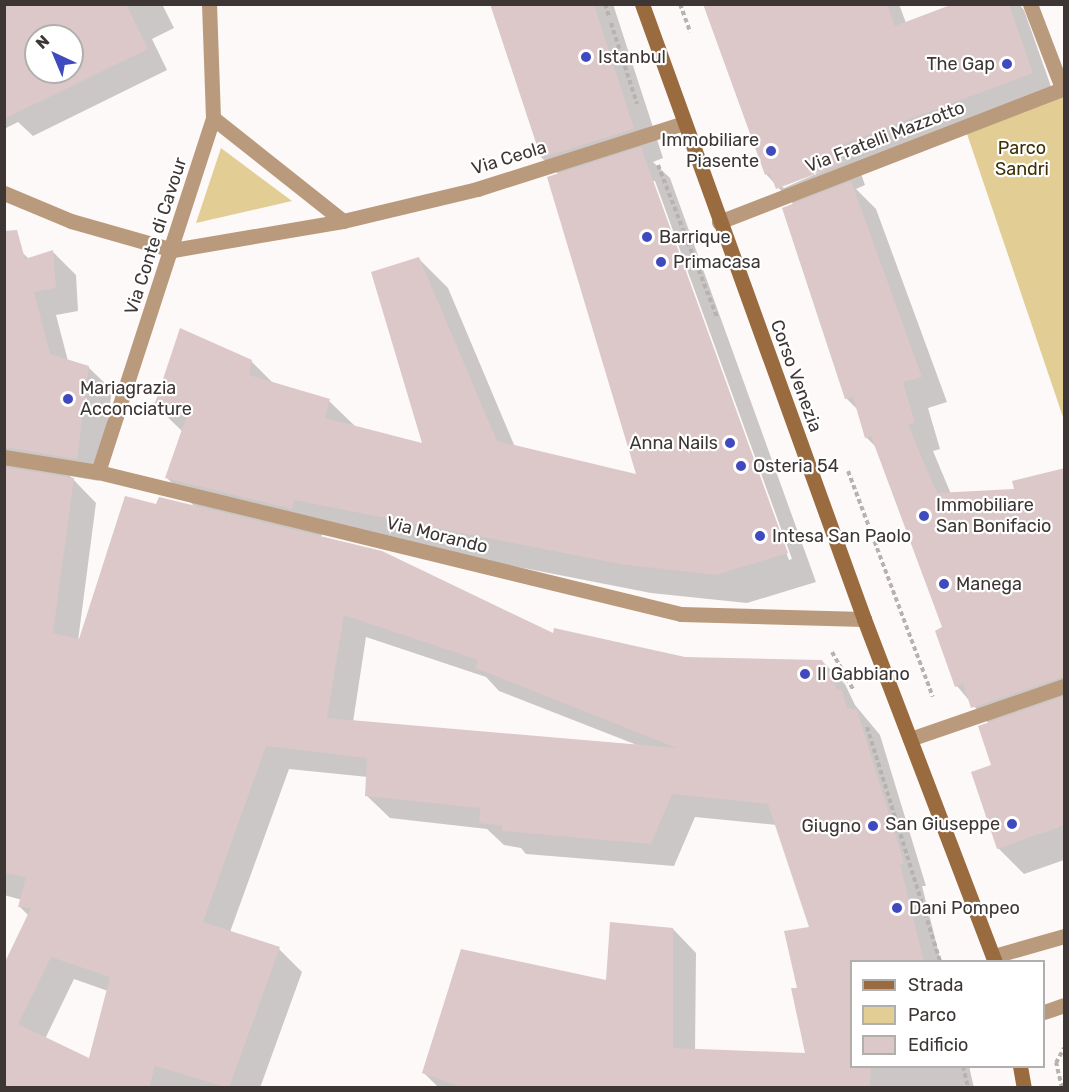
<!DOCTYPE html>
<html>
<head>
<meta charset="utf-8">
<style>
	body { margin:0 }
	#map { position:relative; width:1069px; height:1092px; overflow:hidden; background:#fdf9f8; font-family:Rubik,sans-serif }
	div>[style] { position:absolute }
	[style*='--x'] { left:calc(var(--x)*1px); top:calc(var(--y)*1px); width:calc(var(--w)*1px); rotate:calc(var(--a)*1deg) }
	.green>* { inset:0; background:#e2cd94 }
	.shadow>* { inset:0; background:#0003 }
	.building>* { inset:0; background:#dcc8c9 }
	.path>* { height:4px; margin-top:-2px; transform-origin:0; background:repeating-linear-gradient(90deg,#b7b2b0 0 4.5px,transparent 0 7.5px) }
	.lane>* { height:15px; margin:-7.5px; padding:0 7.5px; transform-origin:7.5px; border-radius:7.5px; background:#ba9a7c }
	.street>* { height:15px; margin:-7.5px; padding:0 7.5px; transform-origin:7.5px; border-radius:7.5px; background:#ba9a7c }
	.secondary>* { height:15px; margin:-7.5px; padding:0 7.5px; transform-origin:7.5px; border-radius:7.5px; background:#996b3e }
	.dots>* { width:16px; height:16px; translate:-50% -50%; box-sizing:border-box; border:3px solid #fff; border-radius:50% }
	span { translate:-50% -50%; white-space:nowrap; text-align:center; line-height:1.15; -webkit-text-stroke:4.5px #fff; paint-order:stroke }
	.poi-label { font-size:18px; color:#3d3634 }
	.left { translate:0 -50%; text-align:left }
	.right { translate:-100% -50%; text-align:right }
	.street-label { font-size:18px; color:#3d3634 }
	.park-label { font-size:18px; color:#3e3003 }
	.frame { position:absolute; inset:0; border:6px solid #3d3634; pointer-events:none }
	.legend { position:absolute; left:850px; top:960px; width:195px; height:108px; box-sizing:border-box; background:#fff; border:2px solid #b1afae; margin:0; padding:8px 10px; list-style:none; font-size:18px; color:#3d3634 }
	.legend li { display:flex; align-items:center; gap:12px; height:30px }
	.legend b { width:30px; border:2px solid #b1afae }
	.north { position:absolute; left:24px; top:24px; width:60px; height:60px; box-sizing:border-box; background:#fff; border:2px solid #b1afae; border-radius:50%; rotate:316deg; font-size:16px; font-weight:700; line-height:24px; text-align:center; color:#3d3634 }
	.north::after { content:''; display:block; margin:auto; width:21px; height:27px; background:#3f4abe; clip-path:polygon(50% 0,100% 100%,50% 72%,0 100%) }
</style>
</head>
<body>
<div id="map">
	<div class="green">
		<i style="clip-path:polygon(1064px 96px,1064px 420px,967px 134px)"></i>
		<i style="clip-path:polygon(221px 148px,292px 201px,196px 223px)"></i>
	</div>
	<div class="shadow">
		<i style="clip-path:polygon(evenodd,4px 4px,162px 4px,174px 28px,152px 39px,167px 70px,33px 136px,18px 122px,4px 129px,4px 4px,36px 36px,72px 36px,72px 72px,36px 72px,36px 36px)"></i>
		<i style="clip-path:polygon(evenodd,491px 4px,613px 4px,663px 158px,653px 162px,670px 178px,816px 582px,747px 603px,651px 593px,324px 529px,321px 537px,554px 635px,685px 658px,822px 661px,845px 684px,855px 705px,880px 735px,926px 886px,922px 886px,941px 962px,852px 962px,852px 1066px,969px 1066px,974px 1088px,439px 1088px,424px 1073px,608px 982px,673px 929px,696px 953px,695px 1051px,807px 1055px,798px 989px,811px 928px,777px 825px,695px 817px,674px 866px,526px 854px,521px 848px,504px 845px,487px 829px,390px 818px,366px 795px,368px 777px,289px 769px,230px 932px,279px 949px,302px 972px,260px 1088px,4px 1088px,29px 916px,20px 907px,22px 900px,4px 895px,4px 243px,11px 242px,29px 259px,53px 252px,76px 275px,78px 311px,56px 315px,68px 361px,88px 367px,112px 390px,99px 481px,70px 476px,96px 503px,78px 641px,157px 506px,196px 508px,167px 478px,183px 432px,156px 406px,251px 361px,274px 384px,329px 401px,357px 428px,425px 445px,419px 259px,448px 288px,515px 447px,639px 476px,559px 175px,542px 158px,491px 4px,652px 181px,655px 181px,792px 559px,789px 560px,652px 181px,491px 4px,366px 637px,486px 677px,499px 691px,637px 745px,353px 722px,366px 637px,491px 4px,74px 979px,108px 991px,90px 1060px,45px 1039px,74px 979px)"></i>
		<i style="clip-path:polygon(evenodd,707px 4px,899px 4px,906px 23px,958px 4px,1019px 4px,1024px 10px,1054px 95px,859px 168px,865px 185px,856px 189px,876px 209px,947px 402px,928px 408px,940px 449px,933px 451px,951px 494px,1016px 491px,1064px 470px,1064px 860px,1024px 874px,998px 848px,989px 724px,957px 686px,944px 627px,877px 448px,866px 437px,859px 411px,846px 398px,794px 205px,766px 174px,707px 4px,850px 159px,784px 188px,781px 186px,850px 159px)"></i>
	</div>
	<div class="building">
		<i style="clip-path:polygon(evenodd,4px 4px,126px 4px,148px 49px,4px 119px,4px 4px,36px 36px,72px 36px,72px 72px,36px 72px,36px 36px)"></i>
		<i style="clip-path:polygon(490px 4px,594px 4px,634px 129px,541px 158px)"></i>
		<i style="clip-path:polygon(703px 4px,887px 4px,895px 26px,953px 4px,1009px 4px,1033px 73px,838px 146px,844px 163px,776px 189px,770px 173px,765px 175px)"></i>
		<i style="clip-path:polygon(641px 147px,788px 553px,716px 575px,620px 564px,294px 500px,292px 508px,296px 510px,165px 478px,186px 418px,154px 406px,180px 328px,252px 360px,249px 375px,330px 399px,325px 418px,422px 443px,371px 272px,419px 257px,497px 441px,636px 474px,547px 177px)"></i>
		<i style="clip-path:polygon(851px 181px,922px 377px,903px 382px,915px 423px,908px 425px,937px 493px,1014px 489px,1012px 481px,1065px 468px,1065px 676px,971px 708px,963px 684px,955px 687px,935px 631px,942px 627px,871px 436px,865px 438px,853px 397px,845px 399px,782px 208px)"></i>
		<i style="clip-path:polygon(17px 230px,25px 259px,53px 250px,56px 288px,34px 292px,50px 354px,89px 366px,77px 459px,4px 447px,4px 231px)"></i>
		<i style="clip-path:polygon(evenodd,4px 467px,74px 478px,53px 633px,79px 639px,125px 496px,156px 504px,159px 497px,382px 551px,553px 633px,554px 628px,685px 657px,822px 660px,837px 690px,842px 690px,847px 708px,857px 710px,904px 863px,900px 864px,924px 962px,852px 962px,852px 1066px,871px 1066px,870px 1088px,464px 1088px,422px 1073px,461px 949px,606px 980px,610px 922px,673px 928px,673px 1048px,805px 1053px,791px 988px,797px 988px,784px 931px,809px 927px,768px 804px,672px 794px,651px 844px,502px 831px,502px 826px,479px 823px,480px 808px,365px 796px,367px 758px,266px 746px,203px 922px,280px 947px,229px 1088px,155px 1066px,149px 1088px,4px 1088px,4px 964px,31px 908px,18px 907px,26px 877px,4px 873px,4px 467px,344px 615px,478px 660px,475px 668px,677px 748px,327px 718px,344px 615px,4px 467px,51px 957px,110px 977px,89px 1058px,18px 1024px,51px 957px)"></i>
		<i style="clip-path:polygon(1065px 696px,1065px 825px,997px 849px,971px 772px,991px 765px,978px 726px)"></i>
	</div>
	<div class="path">
		<i style="--x:605;--y:4;--w:13;--a:72"></i>
		<i style="--x:680;--y:4;--w:30;--a:70"></i>
		<i style="--x:611;--y:23;--w:85;--a:72.2"></i>
		<i style="--x:658;--y:165;--w:163;--a:68.8"></i>
		<i style="--x:848;--y:471;--w:241;--a:69.4"></i>
		<i style="--x:832;--y:652;--w:43;--a:60.4"></i>
		<i style="--x:867;--y:727;--w:246;--a:72.7"></i>
		<i style="--x:963;--y:1066;--w:23;--a:77"></i>
		<i style="--x:1062;--y:1088;--w:26;--a:-103"></i>
		<i style="--x:1056;--y:1063;--w:17;--a:-62"></i>
	</div>
	<div class="lane">
		<i style="--x:1030;--y:4;--w:90;--a:69.1"></i>
	</div>
	<div class="street">
		<i style="--x:213;--y:118;--w:166;--a:38.4"></i>
		<i style="--x:4;--y:193;--w:73;--a:22.7"></i>
		<i style="--x:71;--y:221;--w:106;--a:15.9"></i>
		<i style="--x:173;--y:250;--w:172;--a:-9.7"></i>
		<i style="--x:343;--y:221;--w:138;--a:-13.4"></i>
		<i style="--x:477;--y:189;--w:217;--a:-17.7"></i>
		<i style="--x:719;--y:222;--w:370;--a:-21.2"></i>
		<i style="--x:4;--y:457;--w:95;--a:9.1"></i>
		<i style="--x:98;--y:472;--w:600;--a:13.69"></i>
		<i style="--x:681;--y:614;--w:183;--a:1.6"></i>
		<i style="--x:98;--y:472;--w:372;--a:-72"></i>
		<i style="--x:213;--y:118;--w:114;--a:-92"></i>
		<i style="--x:910;--y:739;--w:163;--a:-19"></i>
		<i style="--x:994;--y:956;--w:73;--a:-15.9"></i>
		<i style="--x:1044;--y:1012;--w:21;--a:-19"></i>
	</div>
	<div class="secondary">
		<i style="--x:642;--y:4;--w:654;--a:70.15"></i>
		<i style="--x:864;--y:619;--w:367;--a:69.1"></i>
		<i style="--x:1020;--y:1066;--w:22;--a:80"></i>
	</div>
	<div class="dots">
		<i style="left:586px;top:57px;background:#3f4abe"></i>
		<i style="left:1007px;top:64px;background:#3f4abe"></i>
		<i style="left:771px;top:151px;background:#3f4abe"></i>
		<i style="left:647px;top:237px;background:#3f4abe"></i>
		<i style="left:661px;top:262px;background:#3f4abe"></i>
		<i style="left:68px;top:399px;background:#3f4abe"></i>
		<i style="left:730px;top:443px;background:#3f4abe"></i>
		<i style="left:741px;top:466px;background:#3f4abe"></i>
		<i style="left:924px;top:516px;background:#3f4abe"></i>
		<i style="left:760px;top:536px;background:#3f4abe"></i>
		<i style="left:944px;top:584px;background:#3f4abe"></i>
		<i style="left:805px;top:674px;background:#3f4abe"></i>
		<i style="left:1012px;top:824px;background:#3f4abe"></i>
		<i style="left:873px;top:826px;background:#3f4abe"></i>
		<i style="left:897px;top:908px;background:#3f4abe"></i>
	</div>
	<div class="poi-label">
		<span class="left" style="left:598px;top:57px">Istanbul</span>
		<span class="right" style="left:995px;top:64px">The Gap</span>
		<span class="right" style="left:759px;top:151px">Immobiliare<br>Piasente</span>
		<span class="left" style="left:659px;top:237px">Barrique</span>
		<span class="left" style="left:673px;top:262px">Primacasa</span>
		<span class="left" style="left:80px;top:399px">Mariagrazia<br>Acconciature</span>
		<span class="right" style="left:718px;top:443px">Anna Nails</span>
		<span class="left" style="left:753px;top:466px">Osteria 54</span>
		<span class="left" style="left:936px;top:516px">Immobiliare<br>San Bonifacio</span>
		<span class="left" style="left:772px;top:536px">Intesa San Paolo</span>
		<span class="left" style="left:956px;top:584px">Manega</span>
		<span class="left" style="left:817px;top:674px">Il Gabbiano</span>
		<span class="right" style="left:1000px;top:824px">San Giuseppe</span>
		<span class="right" style="left:861px;top:826px">Giugno</span>
		<span class="left" style="left:909px;top:908px">Dani Pompeo</span>
	</div>
	<div class="street-label">
		<span style="left:885px;top:137px;rotate:-21deg">Via Fratelli Mazzotto</span>
		<span style="left:509px;top:158px;rotate:-17deg">Via Ceola</span>
		<span style="left:156px;top:236px;rotate:-72deg">Via Conte di Cavour</span>
		<span style="left:796px;top:376px;rotate:70deg">Corso Venezia</span>
		<span style="left:437px;top:535px;rotate:14deg">Via Morando</span>
	</div>
	<div class="park-label">
		<span style="left:1022px;top:159px">Parco<br>Sandri</span>
	</div>
	<div class="frame"></div>
	<ul class="legend">
	<li><b style="height:8px;background:#996b3e"></b>Strada</li>
	<li><b style="height:16px;background:#e2cd94"></b>Parco</li>
	<li><b style="height:16px;background:#dcc8c9"></b>Edificio</li>
	</ul>
	<div class="north">N</div>
</div>
</body>
</html>
